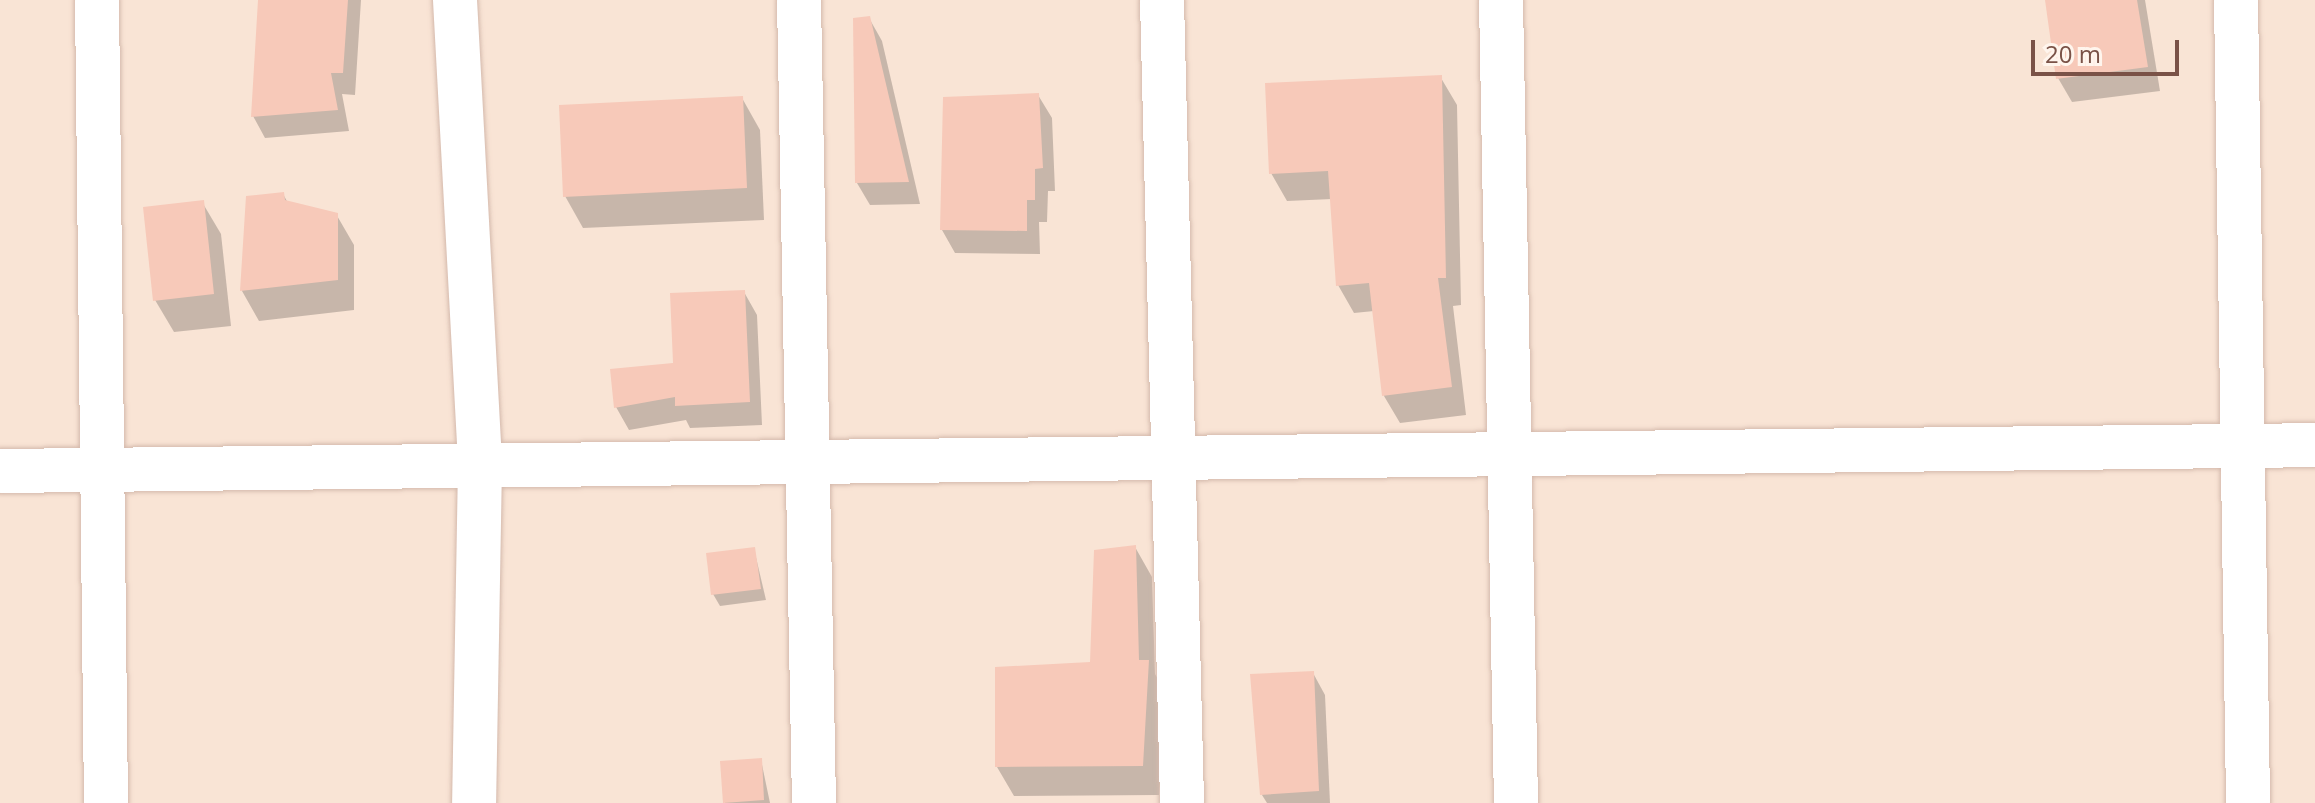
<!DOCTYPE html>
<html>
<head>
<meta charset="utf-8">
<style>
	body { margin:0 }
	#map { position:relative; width:2315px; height:803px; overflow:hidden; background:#fef1e4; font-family:"Open Sans",sans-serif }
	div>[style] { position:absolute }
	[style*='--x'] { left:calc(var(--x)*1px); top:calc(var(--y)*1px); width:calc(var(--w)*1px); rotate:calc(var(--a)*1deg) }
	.residential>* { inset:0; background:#f9e4d5 }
	.shadow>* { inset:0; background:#0003 }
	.building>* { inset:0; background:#f7c9b9 }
	.roads { filter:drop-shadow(0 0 2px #d4b9ac) drop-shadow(0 0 2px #d4b9ac) }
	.minor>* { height:44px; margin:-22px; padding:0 22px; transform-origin:22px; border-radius:22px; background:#fff }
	span { translate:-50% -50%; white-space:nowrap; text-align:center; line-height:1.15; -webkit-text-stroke:6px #fff5ed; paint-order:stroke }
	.scale { position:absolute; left:2031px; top:40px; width:148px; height:36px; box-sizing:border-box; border:4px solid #7a5247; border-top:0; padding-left:10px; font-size:24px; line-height:28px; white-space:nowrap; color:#7a5247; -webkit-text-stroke:6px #fff5ed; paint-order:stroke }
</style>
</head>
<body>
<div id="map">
	<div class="residential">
		<i style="clip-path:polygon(0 0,2315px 0,2315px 803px,0 803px)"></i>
	</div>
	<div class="shadow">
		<i style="clip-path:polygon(260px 0,361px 0,355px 95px,342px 94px,349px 131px,265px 138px,253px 116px)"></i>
		<i style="clip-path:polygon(2047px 0,2145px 0,2160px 91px,2072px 102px,2058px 78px)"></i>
		<i style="clip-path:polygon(869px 18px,882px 41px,920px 204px,870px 205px,857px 183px)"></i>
		<i style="clip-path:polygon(1441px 78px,1457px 105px,1461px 305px,1453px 306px,1466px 415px,1400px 423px,1384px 396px,1374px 311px,1354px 313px,1338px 285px,1332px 199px,1287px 201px,1271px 173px)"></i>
		<i style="clip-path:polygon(1038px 95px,1052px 118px,1055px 191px,1048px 191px,1047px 222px,1039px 222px,1040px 254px,955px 253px,942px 230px)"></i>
		<i style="clip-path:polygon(742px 98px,760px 130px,764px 220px,583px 228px,565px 196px)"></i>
		<i style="clip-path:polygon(283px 194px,288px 203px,336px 214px,354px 245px,354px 310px,259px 321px,242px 291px,248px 198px)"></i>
		<i style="clip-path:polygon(202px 202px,221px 234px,231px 326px,174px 332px,155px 300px)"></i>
		<i style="clip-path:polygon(744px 292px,757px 315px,762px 425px,690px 428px,686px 420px,629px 430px,616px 407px,675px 364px)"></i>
		<i style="clip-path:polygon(1135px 547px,1152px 577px,1155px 674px,1165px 691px,1159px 795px,1014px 796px,997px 767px,1092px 664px)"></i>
		<i style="clip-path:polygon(754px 549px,766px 600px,720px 606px,713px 594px)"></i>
		<i style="clip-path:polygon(1313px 673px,1325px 695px,1330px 803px,1267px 803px,1262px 795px)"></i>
		<i style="clip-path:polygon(761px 760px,770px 803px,725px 803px,722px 762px)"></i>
	</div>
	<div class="building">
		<i style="clip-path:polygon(258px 0,348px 0,343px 73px,331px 73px,338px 110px,251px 117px)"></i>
		<i style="clip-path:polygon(2045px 0,2137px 0,2148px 67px,2056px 79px)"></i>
		<i style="clip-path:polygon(870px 16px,909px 182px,855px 183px,853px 18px)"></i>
		<i style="clip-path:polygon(1442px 75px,1446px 278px,1438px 278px,1452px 387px,1382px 396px,1369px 283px,1336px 286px,1328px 171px,1269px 174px,1265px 83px)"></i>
		<i style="clip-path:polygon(1039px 93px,1043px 168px,1035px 169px,1035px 200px,1027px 200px,1027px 231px,940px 230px,943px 97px)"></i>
		<i style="clip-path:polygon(743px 96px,747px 188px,563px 197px,559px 105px)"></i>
		<i style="clip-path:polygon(284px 192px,285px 200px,338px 213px,338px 280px,240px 291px,246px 196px)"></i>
		<i style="clip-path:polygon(204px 200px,214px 294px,153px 301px,143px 207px)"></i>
		<i style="clip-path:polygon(745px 290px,750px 402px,675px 406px,675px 397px,614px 408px,610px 369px,673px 363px,670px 293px)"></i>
		<i style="clip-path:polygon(1136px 545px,1139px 660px,1149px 660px,1143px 766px,995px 767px,995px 667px,1090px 662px,1094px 550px)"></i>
		<i style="clip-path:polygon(755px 547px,761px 589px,711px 595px,706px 553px)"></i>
		<i style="clip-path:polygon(1314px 671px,1319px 791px,1260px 795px,1250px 674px)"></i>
		<i style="clip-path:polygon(762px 758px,764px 800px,723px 803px,720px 761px)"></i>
	</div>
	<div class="roads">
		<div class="minor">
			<i style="--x:97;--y:0;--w:803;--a:89.36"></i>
			<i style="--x:455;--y:0;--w:466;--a:86.9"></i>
			<i style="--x:480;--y:465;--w:338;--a:91"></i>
			<i style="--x:799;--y:0;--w:803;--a:88.93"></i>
			<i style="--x:1162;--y:0;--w:803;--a:88.57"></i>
			<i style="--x:1501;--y:0;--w:803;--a:88.93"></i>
			<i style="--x:2236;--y:0;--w:803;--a:89.14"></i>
			<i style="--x:0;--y:471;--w:2315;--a:-0.64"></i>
		</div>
	</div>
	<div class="scale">20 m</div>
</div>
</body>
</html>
